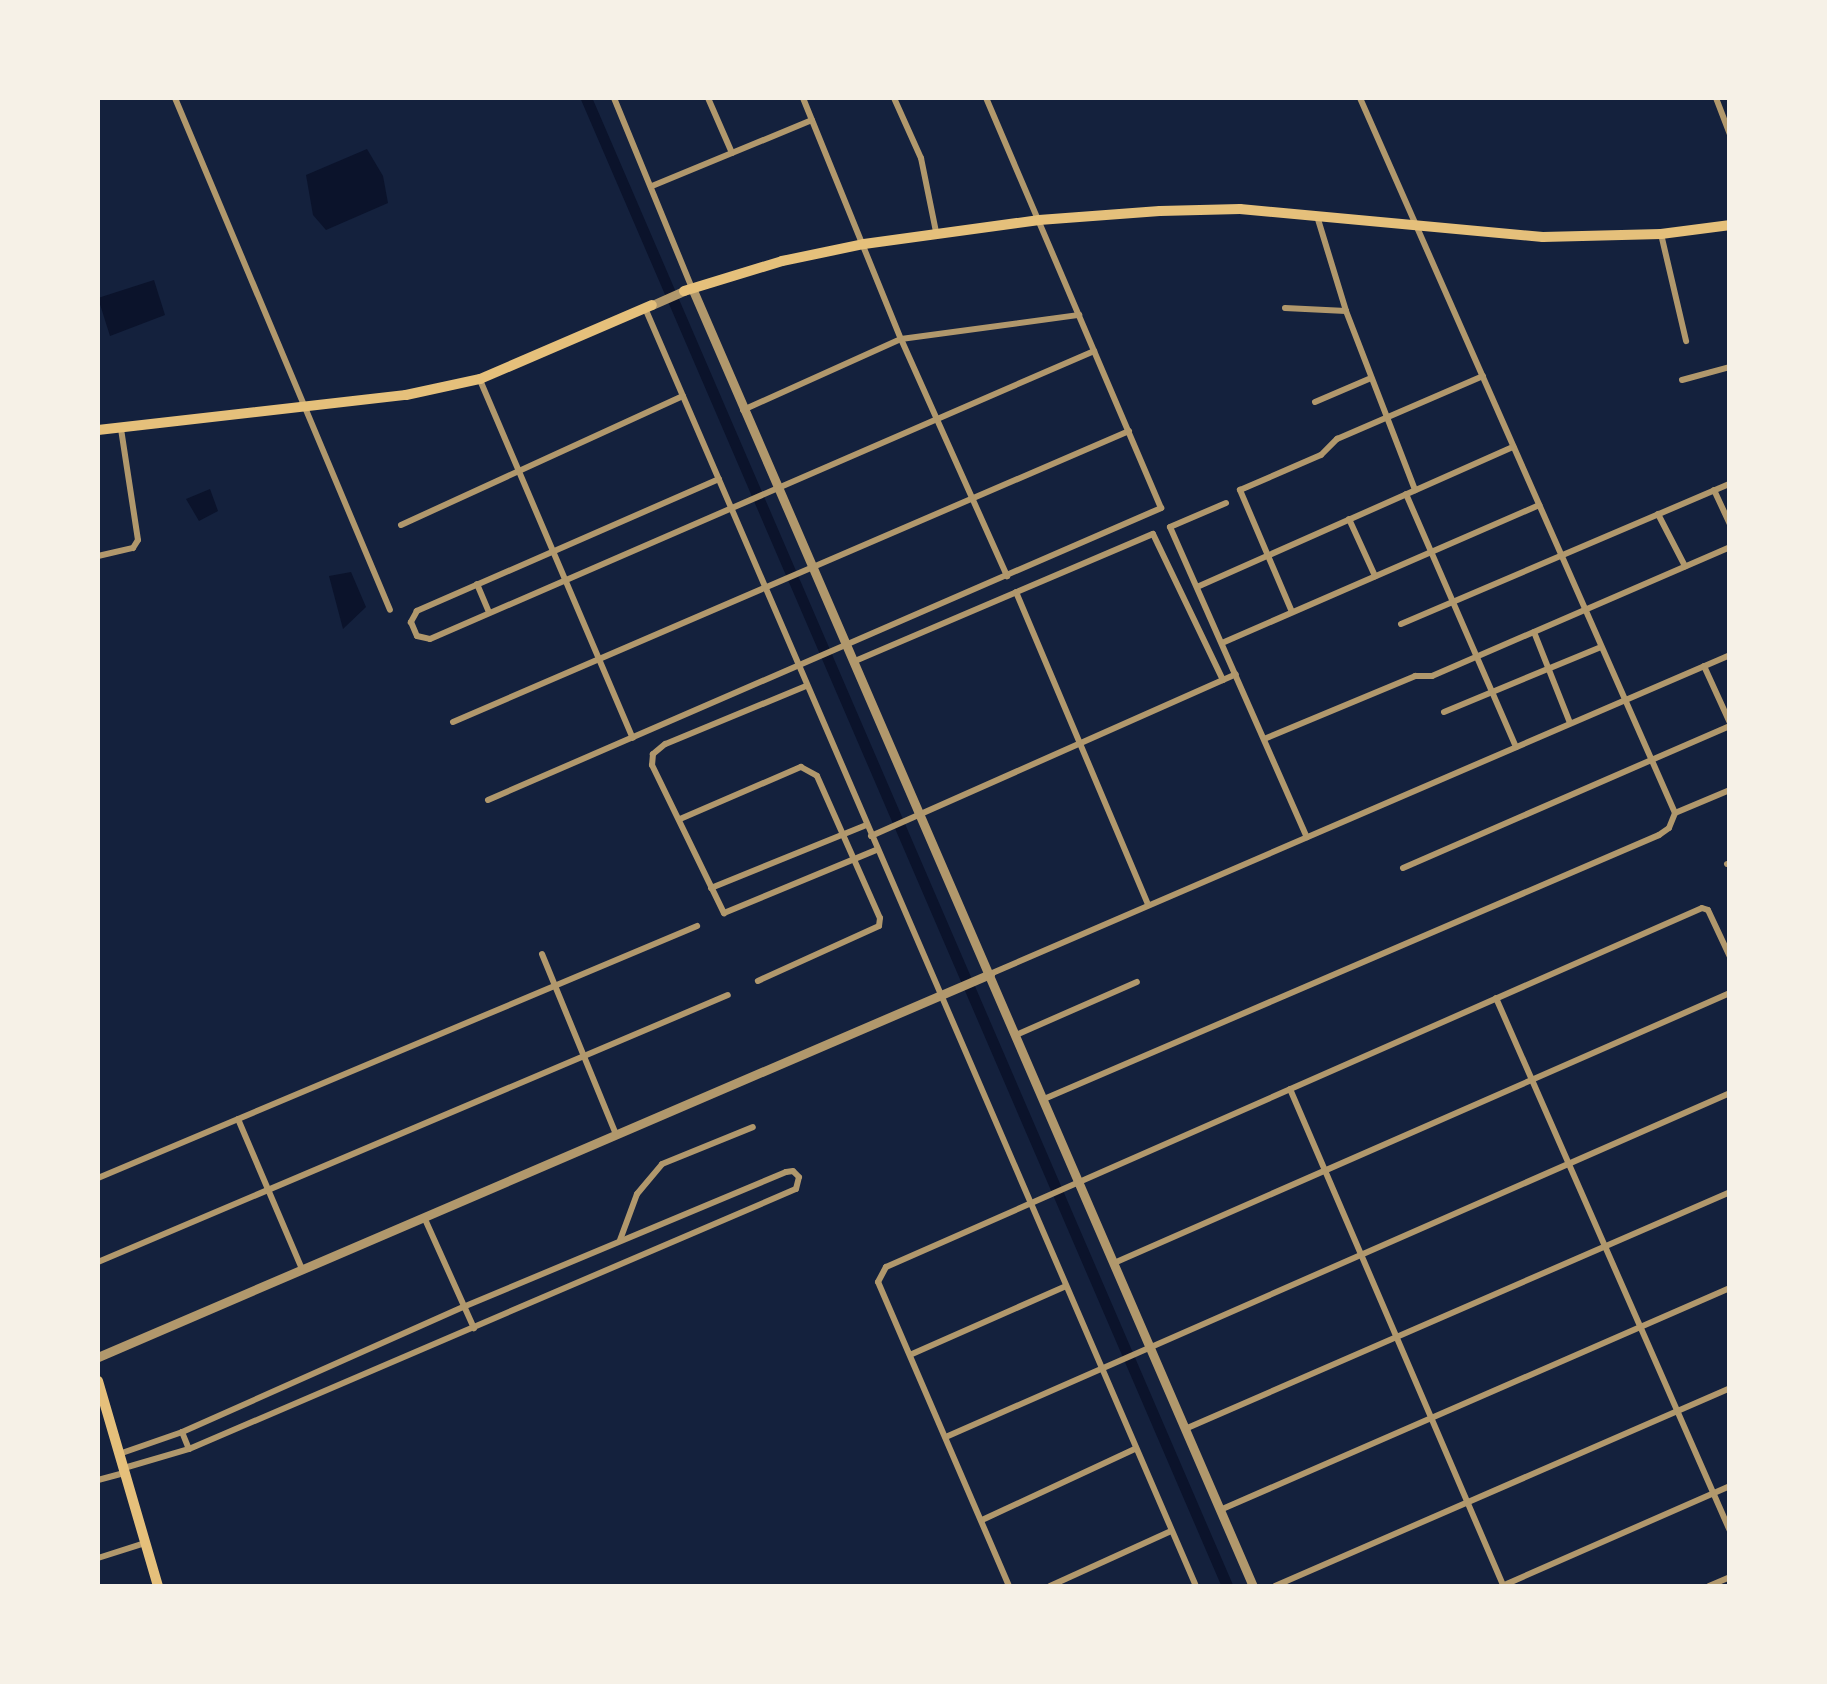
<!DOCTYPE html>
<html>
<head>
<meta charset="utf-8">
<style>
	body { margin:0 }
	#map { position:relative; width:1827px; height:1684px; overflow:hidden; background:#14213d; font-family:Mulish,sans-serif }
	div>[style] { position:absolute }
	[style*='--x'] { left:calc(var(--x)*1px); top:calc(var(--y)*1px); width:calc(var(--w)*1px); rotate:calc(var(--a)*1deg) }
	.water>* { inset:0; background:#0b132b }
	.canal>* { height:11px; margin:-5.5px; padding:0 5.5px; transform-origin:5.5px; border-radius:5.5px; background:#0b132b }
	.minor>* { height:6px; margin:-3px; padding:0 3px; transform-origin:3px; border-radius:3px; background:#b1986c }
	.tertiary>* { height:9px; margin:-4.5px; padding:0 4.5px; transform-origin:4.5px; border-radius:4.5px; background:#b1986c }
	.secondary>* { height:10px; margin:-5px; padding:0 5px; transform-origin:5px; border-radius:5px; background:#e5c07b }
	span { translate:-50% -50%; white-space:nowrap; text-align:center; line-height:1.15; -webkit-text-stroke:10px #f6f1e7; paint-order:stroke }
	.frame { position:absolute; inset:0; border:100px solid #f6f1e7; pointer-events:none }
</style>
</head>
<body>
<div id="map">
	<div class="water">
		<i style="clip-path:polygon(367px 149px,383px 176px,388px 203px,326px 230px,313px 215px,306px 175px)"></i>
		<i style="clip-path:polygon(154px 280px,165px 315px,110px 336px,98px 298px)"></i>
		<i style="clip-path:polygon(210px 489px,218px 511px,199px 521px,186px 499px)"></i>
		<i style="clip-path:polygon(351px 572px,366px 607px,343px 629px,329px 576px)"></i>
	</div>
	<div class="canal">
		<i style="--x:586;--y:98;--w:1620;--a:66.69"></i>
	</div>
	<div class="minor">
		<i style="--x:175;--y:98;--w:555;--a:67.22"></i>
		<i style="--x:614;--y:98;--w:205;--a:67.7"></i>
		<i style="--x:708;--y:98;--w:60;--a:66.4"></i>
		<i style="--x:803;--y:98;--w:260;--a:67.9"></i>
		<i style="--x:901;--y:339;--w:260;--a:65.9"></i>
		<i style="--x:894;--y:98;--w:66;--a:65.8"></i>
		<i style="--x:921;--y:158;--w:76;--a:78.5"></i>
		<i style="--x:1360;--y:98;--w:781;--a:66.22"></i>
		<i style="--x:1716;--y:98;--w:40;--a:69"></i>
		<i style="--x:652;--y:186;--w:173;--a:-22.4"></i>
		<i style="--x:1317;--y:216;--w:99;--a:73"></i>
		<i style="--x:1346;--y:311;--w:192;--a:68.9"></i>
		<i style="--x:1661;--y:234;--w:110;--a:76.8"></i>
		<i style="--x:645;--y:308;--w:1392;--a:66.68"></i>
		<i style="--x:1285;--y:308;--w:61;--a:2.8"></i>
		<i style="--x:480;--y:380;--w:389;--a:66.9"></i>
		<i style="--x:1682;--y:380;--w:50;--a:-15.2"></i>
		<i style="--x:1315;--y:402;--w:61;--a:-23.2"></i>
		<i style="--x:743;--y:410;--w:173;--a:-24.2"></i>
		<i style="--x:901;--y:339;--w:180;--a:-7.7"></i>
		<i style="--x:719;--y:479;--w:330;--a:156.4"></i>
		<i style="--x:417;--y:611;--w:13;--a:119"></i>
		<i style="--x:411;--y:622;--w:15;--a:67"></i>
		<i style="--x:417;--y:636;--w:13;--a:13"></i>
		<i style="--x:430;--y:639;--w:724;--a:-23.45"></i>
		<i style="--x:1714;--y:490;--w:38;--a:65"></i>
		<i style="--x:1406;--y:494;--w:276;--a:66.5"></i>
		<i style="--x:1226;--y:503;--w:61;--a:156.8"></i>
		<i style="--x:1170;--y:527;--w:339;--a:66.2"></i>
		<i style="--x:1658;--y:514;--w:59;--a:62.6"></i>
		<i style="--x:1349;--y:519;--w:63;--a:65.5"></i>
		<i style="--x:401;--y:525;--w:310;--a:-24.6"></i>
		<i style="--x:98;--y:556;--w:36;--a:-13"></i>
		<i style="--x:133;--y:548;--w:9;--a:-58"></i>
		<i style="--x:138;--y:540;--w:112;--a:-98.7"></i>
		<i style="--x:477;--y:584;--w:30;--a:67"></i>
		<i style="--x:1197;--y:587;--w:346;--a:-23.9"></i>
		<i style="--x:1016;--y:592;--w:340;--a:67.1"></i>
		<i style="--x:1292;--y:612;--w:133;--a:-113.1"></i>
		<i style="--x:1240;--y:490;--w:88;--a:-23.4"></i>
		<i style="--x:1321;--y:455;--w:23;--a:-45"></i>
		<i style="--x:1337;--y:439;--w:159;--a:-23.3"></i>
		<i style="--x:1401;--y:624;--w:358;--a:-23.1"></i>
		<i style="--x:1534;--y:632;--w:98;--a:68.4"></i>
		<i style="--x:1222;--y:643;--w:346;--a:-23.5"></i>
		<i style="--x:855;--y:661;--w:324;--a:-23.1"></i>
		<i style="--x:1153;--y:534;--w:162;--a:64.4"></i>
		<i style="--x:1704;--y:666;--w:63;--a:65.5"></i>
		<i style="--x:806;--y:686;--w:152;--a:157.6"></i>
		<i style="--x:665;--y:744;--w:16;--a:140"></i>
		<i style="--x:653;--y:754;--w:11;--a:95"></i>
		<i style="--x:652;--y:765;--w:165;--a:64.1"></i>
		<i style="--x:724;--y:913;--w:165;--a:-22.5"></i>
		<i style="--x:1444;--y:712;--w:170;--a:-22.5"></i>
		<i style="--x:453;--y:722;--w:736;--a:-23.29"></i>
		<i style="--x:1264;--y:739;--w:164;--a:-22.6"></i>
		<i style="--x:1415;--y:676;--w:17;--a:0"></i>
		<i style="--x:1432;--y:676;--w:325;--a:-23.4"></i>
		<i style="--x:488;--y:800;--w:734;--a:-23.45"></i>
		<i style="--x:1161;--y:508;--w:446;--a:-113.1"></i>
		<i style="--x:680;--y:819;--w:132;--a:-23.3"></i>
		<i style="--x:801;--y:767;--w:18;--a:29"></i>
		<i style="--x:817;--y:776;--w:155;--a:66.1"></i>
		<i style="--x:880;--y:918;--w:8;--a:97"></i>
		<i style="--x:879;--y:926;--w:133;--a:155.6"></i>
		<i style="--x:871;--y:836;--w:399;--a:-23.9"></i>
		<i style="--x:1727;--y:864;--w:3;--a:-18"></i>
		<i style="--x:1403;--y:868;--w:357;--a:-23.5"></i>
		<i style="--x:711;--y:888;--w:167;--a:-22.1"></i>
		<i style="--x:542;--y:954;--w:195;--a:67.7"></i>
		<i style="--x:990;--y:974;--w:806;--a:-23.32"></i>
		<i style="--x:1496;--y:998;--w:582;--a:66.3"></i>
		<i style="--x:1016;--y:1035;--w:132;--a:-23.7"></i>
		<i style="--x:1290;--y:1089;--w:540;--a:66.76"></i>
		<i style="--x:1044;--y:1099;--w:669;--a:-23.23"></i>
		<i style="--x:1659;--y:835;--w:12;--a:-35"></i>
		<i style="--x:1669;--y:828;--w:16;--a:-68"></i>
		<i style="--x:1675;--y:813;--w:60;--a:-22.7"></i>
		<i style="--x:238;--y:1119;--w:163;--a:66.9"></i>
		<i style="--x:98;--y:1178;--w:650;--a:-22.82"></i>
		<i style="--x:424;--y:1217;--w:122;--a:65.8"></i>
		<i style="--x:620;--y:1240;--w:49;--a:-69.7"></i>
		<i style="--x:637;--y:1194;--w:39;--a:-50"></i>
		<i style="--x:662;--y:1164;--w:98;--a:-22.1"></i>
		<i style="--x:98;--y:1262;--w:684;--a:-22.97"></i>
		<i style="--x:1114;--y:1263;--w:673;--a:-23.67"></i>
		<i style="--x:912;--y:1354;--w:166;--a:-23.8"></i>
		<i style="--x:1185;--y:1429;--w:594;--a:-23.5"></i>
		<i style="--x:948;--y:1436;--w:854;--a:-23.68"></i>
		<i style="--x:119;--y:1454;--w:67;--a:-19.2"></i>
		<i style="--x:124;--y:1468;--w:68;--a:-16.3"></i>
		<i style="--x:189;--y:1449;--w:660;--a:-23.19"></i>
		<i style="--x:796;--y:1189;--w:12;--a:-76"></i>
		<i style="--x:799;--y:1177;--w:8;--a:-135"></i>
		<i style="--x:793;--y:1171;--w:7;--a:172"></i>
		<i style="--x:786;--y:1172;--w:350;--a:157.3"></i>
		<i style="--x:463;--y:1307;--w:308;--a:156"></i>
		<i style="--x:182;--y:1432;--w:18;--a:68"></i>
		<i style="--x:98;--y:1480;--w:27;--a:-15"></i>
		<i style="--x:1220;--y:1510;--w:556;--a:-23.52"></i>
		<i style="--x:982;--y:1520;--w:169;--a:-24.9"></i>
		<i style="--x:98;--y:1558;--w:49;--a:-17.7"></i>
		<i style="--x:1009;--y:1586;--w:331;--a:-113.3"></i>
		<i style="--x:878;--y:1282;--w:17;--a:-62"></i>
		<i style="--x:886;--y:1267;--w:891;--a:-23.75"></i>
		<i style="--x:1702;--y:908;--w:6;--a:18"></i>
		<i style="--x:1708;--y:910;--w:52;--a:64.9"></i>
		<i style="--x:1050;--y:1586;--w:133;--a:-24.4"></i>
		<i style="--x:1275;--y:1586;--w:496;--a:-23.5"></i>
		<i style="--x:1502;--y:1586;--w:249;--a:-23.7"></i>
		<i style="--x:1709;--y:1586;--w:23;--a:-23"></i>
	</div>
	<div class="tertiary">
		<i style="--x:692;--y:288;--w:1414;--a:66.63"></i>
		<i style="--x:652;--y:305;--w:35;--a:-24"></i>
		<i style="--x:98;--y:1357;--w:971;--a:-23.24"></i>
	</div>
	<div class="secondary">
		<i style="--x:684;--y:291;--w:102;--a:-17"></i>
		<i style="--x:782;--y:261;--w:84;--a:-11.7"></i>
		<i style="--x:864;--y:244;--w:177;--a:-7.8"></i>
		<i style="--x:1039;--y:220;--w:121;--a:-4.3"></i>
		<i style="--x:1160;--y:211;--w:80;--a:-1.4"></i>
		<i style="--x:1240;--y:209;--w:304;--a:5.3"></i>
		<i style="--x:1543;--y:237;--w:118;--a:-1.5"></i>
		<i style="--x:1661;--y:234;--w:70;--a:-7.4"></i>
		<i style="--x:98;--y:430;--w:310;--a:-6.5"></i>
		<i style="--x:406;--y:395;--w:76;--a:-12.2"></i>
		<i style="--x:480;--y:379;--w:187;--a:-23.3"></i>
		<i style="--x:98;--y:1381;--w:214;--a:73.7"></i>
	</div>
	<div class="frame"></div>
</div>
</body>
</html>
